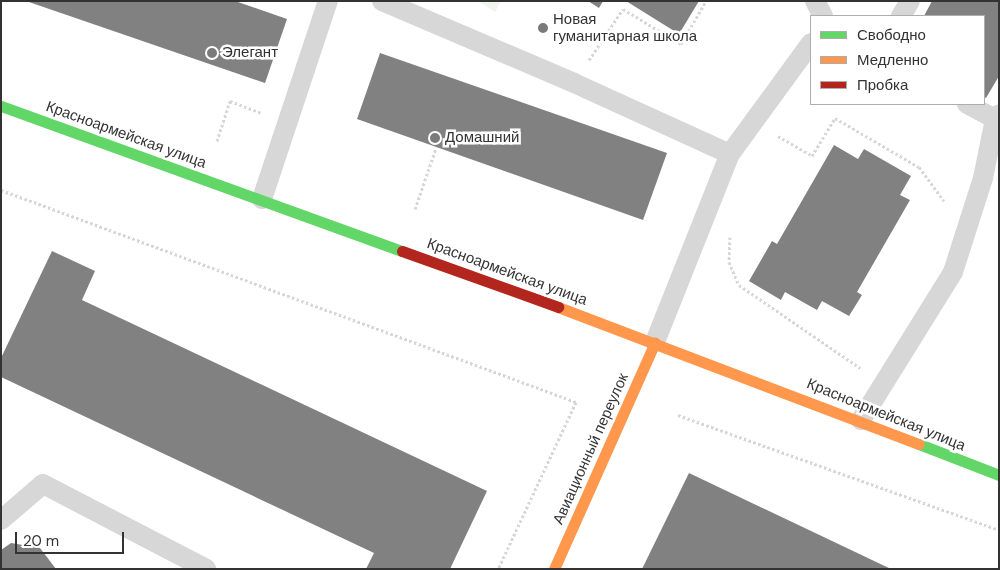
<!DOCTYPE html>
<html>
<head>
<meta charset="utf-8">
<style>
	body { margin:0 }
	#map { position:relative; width:1000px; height:570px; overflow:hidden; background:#fff; font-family:"DM Sans",sans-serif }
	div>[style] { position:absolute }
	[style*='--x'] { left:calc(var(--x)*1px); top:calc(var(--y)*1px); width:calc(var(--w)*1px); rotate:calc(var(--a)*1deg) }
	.green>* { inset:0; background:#f1f5ed }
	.building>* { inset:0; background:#818181 }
	.path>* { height:3px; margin-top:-1.5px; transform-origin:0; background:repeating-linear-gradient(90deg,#d6d6d6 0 2.5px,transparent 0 5px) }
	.lane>* { height:20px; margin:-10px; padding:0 10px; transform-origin:10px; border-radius:10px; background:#d7d7d7 }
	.fast>* { height:11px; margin:-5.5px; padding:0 5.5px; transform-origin:5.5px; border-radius:5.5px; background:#63d668 }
	.slow>* { height:11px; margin:-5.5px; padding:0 5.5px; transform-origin:5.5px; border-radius:5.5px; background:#ff974d }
	.jam>* { height:11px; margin:-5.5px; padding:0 5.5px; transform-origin:5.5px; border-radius:5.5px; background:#b3261e }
	.dots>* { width:14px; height:14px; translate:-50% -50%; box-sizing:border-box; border:2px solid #fff; border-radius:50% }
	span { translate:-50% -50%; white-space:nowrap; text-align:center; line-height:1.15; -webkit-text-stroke:5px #fff; paint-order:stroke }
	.poi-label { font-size:15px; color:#333 }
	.left { translate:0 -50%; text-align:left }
	.street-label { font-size:15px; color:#333 }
	.frame { position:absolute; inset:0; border:2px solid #333; pointer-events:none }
	.legend { position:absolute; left:810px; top:15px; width:175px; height:90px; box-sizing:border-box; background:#fff; border:1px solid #adadad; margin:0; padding:6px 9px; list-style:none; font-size:15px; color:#333 }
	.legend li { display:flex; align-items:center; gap:10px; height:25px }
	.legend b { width:25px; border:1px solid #adadad }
	.scale { position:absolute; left:15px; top:532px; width:109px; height:22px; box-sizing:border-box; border:2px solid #333; border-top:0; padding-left:6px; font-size:15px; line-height:18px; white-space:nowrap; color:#333; -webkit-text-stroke:4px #fff; paint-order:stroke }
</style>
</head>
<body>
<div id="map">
	<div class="green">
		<i style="clip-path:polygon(478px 1px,501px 1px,495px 12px)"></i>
	</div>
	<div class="building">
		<i style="clip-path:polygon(26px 1px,235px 1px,287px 19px,265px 83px)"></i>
		<i style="clip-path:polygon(588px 1px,603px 1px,599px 8px)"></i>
		<i style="clip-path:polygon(626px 1px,699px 1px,679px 34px)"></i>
		<i style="clip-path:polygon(932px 1px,999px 1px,999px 76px,986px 98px,984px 97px,984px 16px,924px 16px)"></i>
		<i style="clip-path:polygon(380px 53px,667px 153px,643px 220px,357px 119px)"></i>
		<i style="clip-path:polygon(834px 145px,858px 159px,864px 149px,911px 176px,900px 195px,910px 200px,857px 292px,862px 295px,849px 316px,822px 301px,817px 310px,785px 292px,781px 300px,749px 281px,772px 241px,777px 244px)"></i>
		<i style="clip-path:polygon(52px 251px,95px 271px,82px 300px,487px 491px,450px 569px,366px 569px,374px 553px,1px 377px,1px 358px)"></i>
		<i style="clip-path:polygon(689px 473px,891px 569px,642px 569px)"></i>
		<i style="clip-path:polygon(11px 543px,40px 548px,56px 569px,1px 569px,1px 550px)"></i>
	</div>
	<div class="path">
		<i style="--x:589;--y:60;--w:61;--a:-56.3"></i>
		<i style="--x:623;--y:9;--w:68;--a:31.1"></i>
		<i style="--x:681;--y:44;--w:50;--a:-59.8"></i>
		<i style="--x:778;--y:136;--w:39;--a:30"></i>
		<i style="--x:812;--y:156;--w:44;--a:-58.8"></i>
		<i style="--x:835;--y:118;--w:97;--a:30.3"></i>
		<i style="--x:919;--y:167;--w:42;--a:53.7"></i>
		<i style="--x:217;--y:141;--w:42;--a:-72"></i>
		<i style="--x:230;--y:101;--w:33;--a:21"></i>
		<i style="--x:1;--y:190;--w:613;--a:20.24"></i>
		<i style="--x:576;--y:402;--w:184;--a:115"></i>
		<i style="--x:415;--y:209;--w:65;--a:-71"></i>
		<i style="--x:730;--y:237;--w:25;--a:92"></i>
		<i style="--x:729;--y:262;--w:25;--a:67"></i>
		<i style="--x:739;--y:285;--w:147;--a:34.4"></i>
		<i style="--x:678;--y:415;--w:341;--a:19.7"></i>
	</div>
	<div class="lane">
		<i style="--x:382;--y:1;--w:209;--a:23.1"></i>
		<i style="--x:574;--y:83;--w:171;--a:24.5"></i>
		<i style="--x:815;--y:1;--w:17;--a:62"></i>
		<i style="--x:901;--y:16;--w:17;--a:-59"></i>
		<i style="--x:967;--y:104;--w:32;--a:28"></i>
		<i style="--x:262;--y:199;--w:209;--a:-71.6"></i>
		<i style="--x:655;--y:342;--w:202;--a:-68.3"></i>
		<i style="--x:730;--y:154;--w:137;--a:-53.9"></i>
		<i style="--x:861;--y:420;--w:174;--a:-58.1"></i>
		<i style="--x:953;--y:272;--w:99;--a:-72.3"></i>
		<i style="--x:983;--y:178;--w:60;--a:-78.5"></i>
		<i style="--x:995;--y:119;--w:6;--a:-51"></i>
		<i style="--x:1;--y:520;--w:55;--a:-40.6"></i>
		<i style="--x:43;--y:484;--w:184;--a:27.5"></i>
	</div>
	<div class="fast">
		<i style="--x:1;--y:106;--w:426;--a:19.9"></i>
		<i style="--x:919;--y:444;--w:86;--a:21.2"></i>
	</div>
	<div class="slow">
		<i style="--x:558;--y:307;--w:386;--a:20.8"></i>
		<i style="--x:554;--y:569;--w:248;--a:-66"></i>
	</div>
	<div class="jam">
		<i style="--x:402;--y:251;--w:166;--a:19.7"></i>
	</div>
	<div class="dots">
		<i style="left:543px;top:28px;background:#7a7a7a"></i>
		<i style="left:212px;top:53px;background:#7a7a7a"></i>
		<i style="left:435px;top:138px;background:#7a7a7a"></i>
	</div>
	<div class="poi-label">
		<span class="left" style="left:553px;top:28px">Новая<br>гуманитарная школа</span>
		<span class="left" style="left:222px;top:53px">Элегант</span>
		<span class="left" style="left:445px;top:138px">Домашний</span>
	</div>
	<div class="street-label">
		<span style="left:126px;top:135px;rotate:20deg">Красноармейская улица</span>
		<span style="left:507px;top:272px;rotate:20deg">Красноармейская улица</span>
		<span style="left:886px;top:415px;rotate:22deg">Красноармейская улица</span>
		<span style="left:591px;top:449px;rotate:-66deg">Авиационный переулок</span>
	</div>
	<div class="frame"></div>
	<ul class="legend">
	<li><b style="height:6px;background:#63d668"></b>Свободно</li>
	<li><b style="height:6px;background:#ff974d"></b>Медленно</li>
	<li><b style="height:6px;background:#b3261e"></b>Пробка</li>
	</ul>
	<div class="scale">20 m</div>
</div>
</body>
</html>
